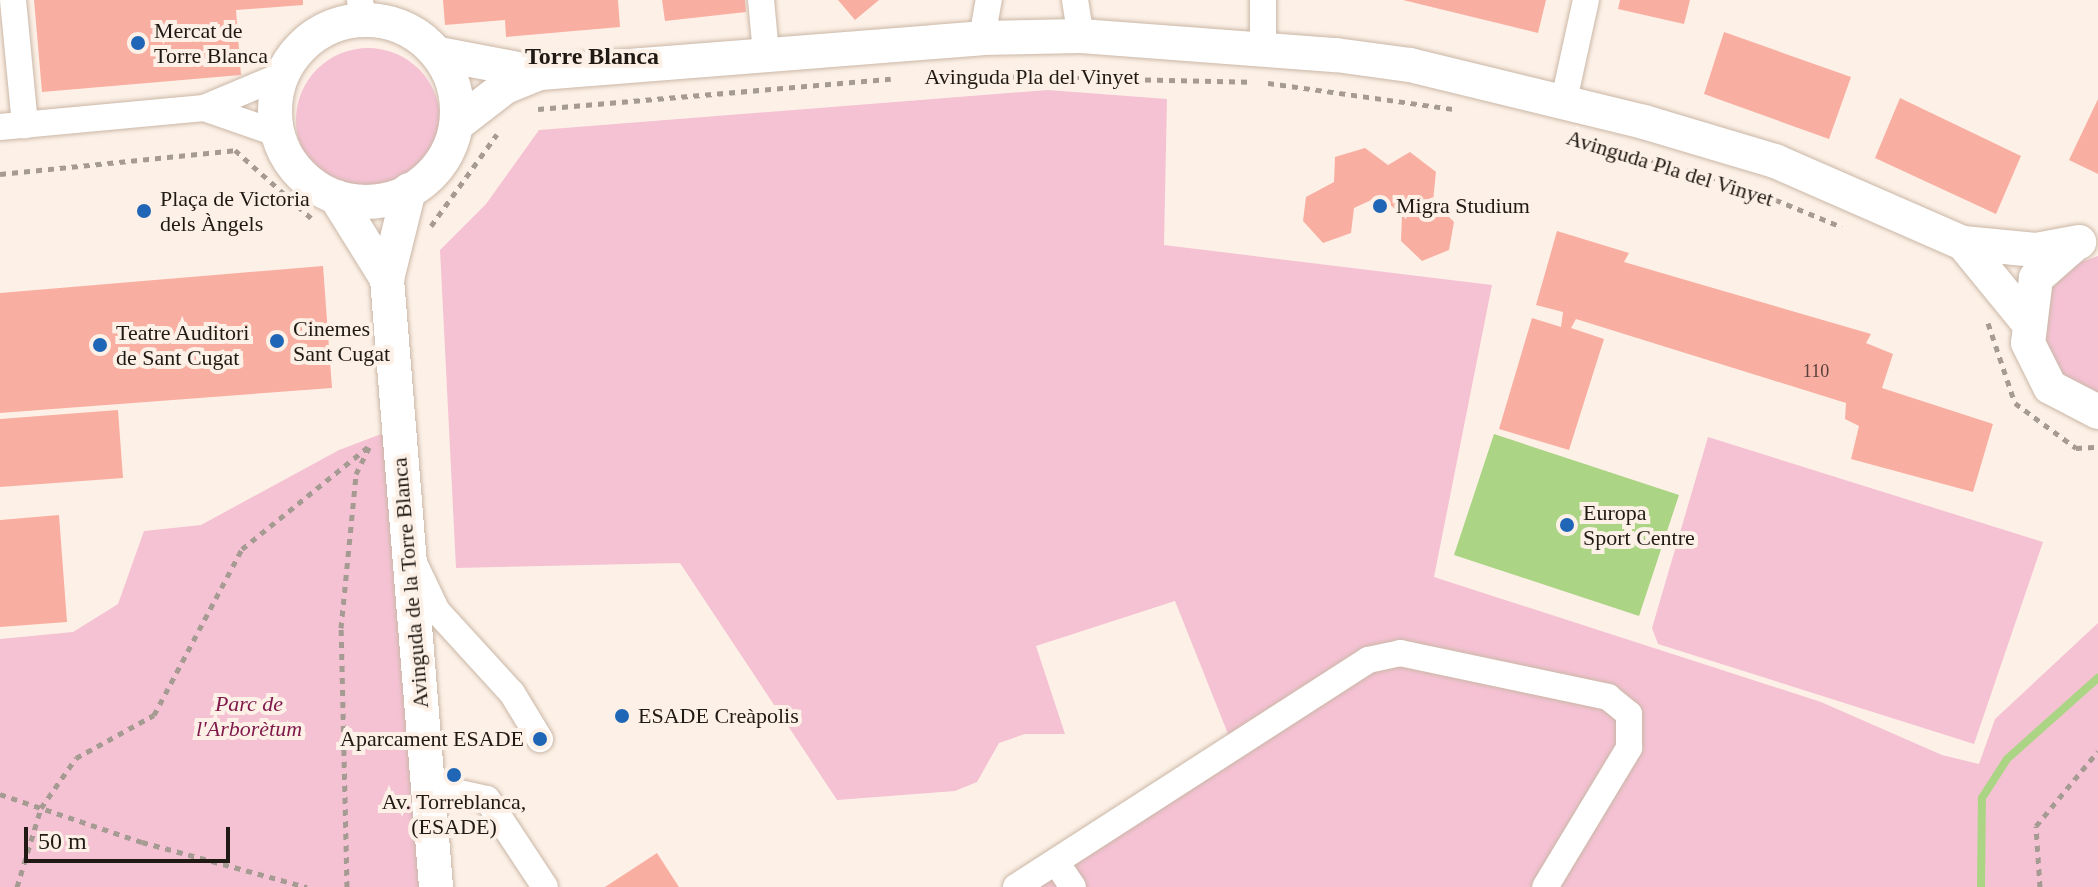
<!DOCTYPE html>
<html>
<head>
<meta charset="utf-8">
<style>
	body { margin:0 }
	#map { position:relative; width:2098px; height:887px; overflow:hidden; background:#fdf1e7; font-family:"Times New Roman",serif }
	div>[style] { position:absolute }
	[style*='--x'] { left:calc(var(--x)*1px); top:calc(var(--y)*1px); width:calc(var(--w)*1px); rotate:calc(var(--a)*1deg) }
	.green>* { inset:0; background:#f5c2d4 }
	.round { border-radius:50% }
	.water>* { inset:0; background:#abd485 }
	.stream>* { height:8px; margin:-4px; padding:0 4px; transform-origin:4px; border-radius:4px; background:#abd485 }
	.building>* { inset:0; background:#f9aea2 }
	.path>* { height:5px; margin-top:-2.5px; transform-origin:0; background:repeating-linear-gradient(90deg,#a59b92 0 6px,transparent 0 12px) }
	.roads { filter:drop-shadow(0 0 2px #cab7a7) drop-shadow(0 0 2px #cab7a7) }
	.minor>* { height:26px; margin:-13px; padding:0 13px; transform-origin:13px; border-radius:13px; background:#fff }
	.major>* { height:34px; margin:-17px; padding:0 17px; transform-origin:17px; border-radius:17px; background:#fff }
	.major>.ring { margin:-17px; padding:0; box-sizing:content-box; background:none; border:34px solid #fff; border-radius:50% }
	.dots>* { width:22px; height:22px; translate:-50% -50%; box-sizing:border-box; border:4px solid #fdf1e7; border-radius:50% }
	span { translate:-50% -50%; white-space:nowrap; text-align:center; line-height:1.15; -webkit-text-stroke:8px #fdf1e7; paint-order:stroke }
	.number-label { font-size:18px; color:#573f38 }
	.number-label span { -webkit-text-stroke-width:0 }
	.poi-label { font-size:22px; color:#211a14 }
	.left { translate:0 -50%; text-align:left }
	.right { translate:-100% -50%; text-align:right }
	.street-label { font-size:22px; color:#211a14 }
	.park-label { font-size:22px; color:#7f194b; font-style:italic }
	.neighbourhood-label { font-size:24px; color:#211a14; font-weight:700 }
	.scale { position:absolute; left:24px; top:827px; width:206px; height:36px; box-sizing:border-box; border:4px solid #211a14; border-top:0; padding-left:10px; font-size:24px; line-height:28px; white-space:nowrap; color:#211a14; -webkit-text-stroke:6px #fdf1e7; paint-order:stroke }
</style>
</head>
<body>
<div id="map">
	<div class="green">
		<i class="round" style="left:296px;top:48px;width:144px;height:144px"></i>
		<i style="clip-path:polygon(1048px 90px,1167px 99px,1164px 245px,1492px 285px,1434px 577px,1821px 702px,1942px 755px,1979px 764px,1995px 719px,2098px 623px,2098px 887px,1016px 887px,1234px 749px,1175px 601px,1036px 646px,1065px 734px,1025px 734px,999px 743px,977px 782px,955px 791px,837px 800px,680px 563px,456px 568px,440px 250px,486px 204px,539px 130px)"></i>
		<i style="clip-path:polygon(2098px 256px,2098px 399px,2062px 378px,2045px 348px,2052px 288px,2078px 263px)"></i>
		<i style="clip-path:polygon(397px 428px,436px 887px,0 887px,0 639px,73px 632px,118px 604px,144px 531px,201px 525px,339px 450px)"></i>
		<i style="clip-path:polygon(1708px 437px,2043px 542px,1974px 744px,1658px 644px,1652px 628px)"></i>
	</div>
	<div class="water">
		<i style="clip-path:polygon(1494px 434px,1679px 495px,1639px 616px,1454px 555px)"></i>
	</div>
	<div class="stream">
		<i style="--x:1981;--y:887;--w:89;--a:-89.4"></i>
		<i style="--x:1982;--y:798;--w:46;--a:-57.3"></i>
		<i style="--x:2007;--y:759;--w:122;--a:-41.7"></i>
	</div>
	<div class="building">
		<i style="clip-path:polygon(34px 0,303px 0,303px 5px,236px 10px,241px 75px,42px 92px)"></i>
		<i style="clip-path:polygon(443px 0,618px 0,620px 27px,506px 37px,505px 20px,445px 25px)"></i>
		<i style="clip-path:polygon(662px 0,745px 0,746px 12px,665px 21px)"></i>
		<i style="clip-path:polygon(838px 0,879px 0,855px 20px)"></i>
		<i style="clip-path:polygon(1403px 0,1546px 0,1538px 33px)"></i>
		<i style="clip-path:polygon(1620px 0,1690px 0,1684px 24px,1618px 9px)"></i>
		<i style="clip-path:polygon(1724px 32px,1851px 77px,1829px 139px,1704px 94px)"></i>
		<i style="clip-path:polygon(1900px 98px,2021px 156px,1996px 214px,1875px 158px)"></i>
		<i style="clip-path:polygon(2098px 99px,2098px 174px,2069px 160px)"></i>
		<i style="clip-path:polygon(1365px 148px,1388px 165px,1410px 152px,1436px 172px,1433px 201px,1454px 222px,1449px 250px,1422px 261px,1401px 241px,1402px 215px,1380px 196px,1354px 208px,1351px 233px,1323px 243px,1303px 221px,1306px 197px,1334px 182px,1335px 157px)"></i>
		<i style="clip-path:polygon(1557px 231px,1629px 253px,1624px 262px,1871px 334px,1866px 343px,1893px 354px,1882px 388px,1993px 424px,1973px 492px,1851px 459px,1859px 426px,1845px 419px,1846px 403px,1576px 319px,1571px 328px,1604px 339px,1569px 450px,1499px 429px,1532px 318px,1561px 327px,1563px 312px,1536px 305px)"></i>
		<i style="clip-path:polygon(323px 266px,332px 388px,0 413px,0 293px)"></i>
		<i style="clip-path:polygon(118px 410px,123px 478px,0 487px,0 419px)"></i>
		<i style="clip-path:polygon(59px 515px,67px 622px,0 627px,0 520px)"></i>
		<i style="clip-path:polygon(657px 853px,679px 887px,605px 887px)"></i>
	</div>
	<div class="path">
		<i style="--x:929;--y:75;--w:321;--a:1.2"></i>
		<i style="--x:1268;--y:83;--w:186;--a:8"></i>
		<i style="--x:538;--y:109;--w:354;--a:-4.9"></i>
		<i style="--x:1617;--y:150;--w:130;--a:16.1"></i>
		<i style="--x:1742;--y:186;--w:108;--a:22.3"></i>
		<i style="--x:0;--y:174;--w:236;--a:-5.8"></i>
		<i style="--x:235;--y:150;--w:102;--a:41.8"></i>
		<i style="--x:431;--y:226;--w:113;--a:-54.3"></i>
		<i style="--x:1988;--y:323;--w:84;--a:71.4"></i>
		<i style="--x:2015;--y:403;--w:76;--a:36.4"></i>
		<i style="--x:2076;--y:448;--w:22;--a:-3"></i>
		<i style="--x:0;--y:794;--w:150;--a:18.7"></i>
		<i style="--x:142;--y:842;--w:171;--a:15.3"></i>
		<i style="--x:17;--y:887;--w:83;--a:-73.1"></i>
		<i style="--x:41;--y:808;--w:61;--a:-55"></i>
		<i style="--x:76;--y:758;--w:89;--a:-28.9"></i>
		<i style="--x:154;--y:715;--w:188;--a:-62.1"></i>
		<i style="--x:242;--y:549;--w:164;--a:-39"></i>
		<i style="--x:347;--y:887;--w:259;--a:-91.3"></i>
		<i style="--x:341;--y:628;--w:155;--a:-84.4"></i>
		<i style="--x:356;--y:474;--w:30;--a:-64"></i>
		<i style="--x:2040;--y:887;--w:61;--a:-93.8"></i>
		<i style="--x:2036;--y:826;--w:97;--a:-50.4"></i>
	</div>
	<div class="roads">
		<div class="minor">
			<i style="--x:13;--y:0;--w:126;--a:84.5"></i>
			<i style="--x:360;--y:0;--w:22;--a:82"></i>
			<i style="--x:761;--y:0;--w:53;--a:84.6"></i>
			<i style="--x:1075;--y:0;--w:36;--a:81"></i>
			<i style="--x:982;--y:38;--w:39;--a:-80"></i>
			<i style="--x:1263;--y:47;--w:47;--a:-90"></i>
			<i style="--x:1564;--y:100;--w:102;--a:-77.6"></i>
			<i style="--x:204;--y:108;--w:76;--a:19.1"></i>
			<i style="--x:0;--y:127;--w:205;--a:-5.3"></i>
			<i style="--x:204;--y:108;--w:82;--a:-22.8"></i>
			<i style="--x:416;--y:567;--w:49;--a:64.5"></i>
			<i style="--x:437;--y:611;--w:111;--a:47.6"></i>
			<i style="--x:512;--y:693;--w:54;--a:58.7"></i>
			<i style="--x:427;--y:786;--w:61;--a:12.2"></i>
			<i style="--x:487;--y:799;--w:105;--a:56.6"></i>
			<i style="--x:1056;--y:862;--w:30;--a:56"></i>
			<i style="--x:1016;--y:887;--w:419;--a:-32.8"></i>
			<i style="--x:1368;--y:660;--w:33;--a:-12"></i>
			<i style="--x:1400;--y:653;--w:213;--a:11.9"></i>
			<i style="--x:1608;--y:697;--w:27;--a:39"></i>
			<i style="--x:1629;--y:714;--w:34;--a:90"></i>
			<i style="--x:1629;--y:748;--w:162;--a:121.1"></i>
		</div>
		<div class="major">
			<i class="ring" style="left:275px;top:20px;width:148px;height:148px"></i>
			<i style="--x:439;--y:54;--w:103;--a:10.7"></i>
			<i style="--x:540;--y:73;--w:443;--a:-4.5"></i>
			<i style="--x:982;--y:38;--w:99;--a:-1.2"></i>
			<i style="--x:1081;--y:36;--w:256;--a:4.3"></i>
			<i style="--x:1336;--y:55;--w:75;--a:7.7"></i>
			<i style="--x:1410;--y:65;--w:241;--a:13.7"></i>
			<i style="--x:1644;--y:122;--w:137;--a:16.6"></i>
			<i style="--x:1775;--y:161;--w:205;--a:23.6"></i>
			<i style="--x:1963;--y:243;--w:73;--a:5.5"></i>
			<i style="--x:2036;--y:250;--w:44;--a:-10.5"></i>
			<i style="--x:457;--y:124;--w:61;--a:-37.6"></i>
			<i style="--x:505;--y:87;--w:38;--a:-22"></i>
			<i style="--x:409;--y:190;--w:92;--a:103.9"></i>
			<i style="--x:387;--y:279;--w:610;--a:85.39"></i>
			<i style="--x:336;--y:197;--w:97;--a:58.1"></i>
			<i style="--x:1963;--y:243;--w:99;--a:50.7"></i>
			<i style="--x:2075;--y:244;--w:52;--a:138.9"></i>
			<i style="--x:2036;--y:278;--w:65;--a:97"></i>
			<i style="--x:2028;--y:343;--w:49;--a:63.4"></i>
			<i style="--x:2050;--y:387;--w:54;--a:27.5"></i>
		</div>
	</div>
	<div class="dots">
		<i style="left:138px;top:43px;background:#1f66b6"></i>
		<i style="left:1380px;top:206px;background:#1f66b6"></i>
		<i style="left:144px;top:211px;background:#1f66b6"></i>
		<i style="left:277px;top:341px;background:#1f66b6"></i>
		<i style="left:100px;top:345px;background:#1f66b6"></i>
		<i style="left:1567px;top:525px;background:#1f66b6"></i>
		<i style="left:622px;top:716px;background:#1f66b6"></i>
		<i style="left:540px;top:739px;background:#1f66b6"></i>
		<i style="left:454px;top:775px;background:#1f66b6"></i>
	</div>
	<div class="number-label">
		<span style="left:1816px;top:371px">110</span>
	</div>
	<div class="poi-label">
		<span class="left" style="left:154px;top:43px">Mercat de<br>Torre Blanca</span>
		<span class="left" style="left:160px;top:211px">Plaça de Victoria<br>dels Àngels</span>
		<span class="left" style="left:1396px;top:206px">Migra Studium</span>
		<span class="left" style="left:293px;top:341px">Cinemes<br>Sant Cugat</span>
		<span class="left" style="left:116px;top:345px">Teatre Auditori<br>de Sant Cugat</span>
		<span class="left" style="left:1583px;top:525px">Europa<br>Sport Centre</span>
		<span class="left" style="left:638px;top:716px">ESADE Creàpolis</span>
		<span class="right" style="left:524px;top:739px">Aparcament ESADE</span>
		<span style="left:454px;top:814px">Av. Torreblanca,<br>(ESADE)</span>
	</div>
	<div class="street-label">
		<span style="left:1032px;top:77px">Avinguda Pla del Vinyet</span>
		<span style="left:1670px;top:168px;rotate:17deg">Avinguda Pla del Vinyet</span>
		<span style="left:410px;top:583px;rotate:-95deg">Avinguda de la Torre Blanca</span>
	</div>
	<div class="park-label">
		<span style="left:249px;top:716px">Parc de<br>l'Arborètum</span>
	</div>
	<div class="neighbourhood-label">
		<span style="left:592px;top:57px">Torre Blanca</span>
	</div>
	<div class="scale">50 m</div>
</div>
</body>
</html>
